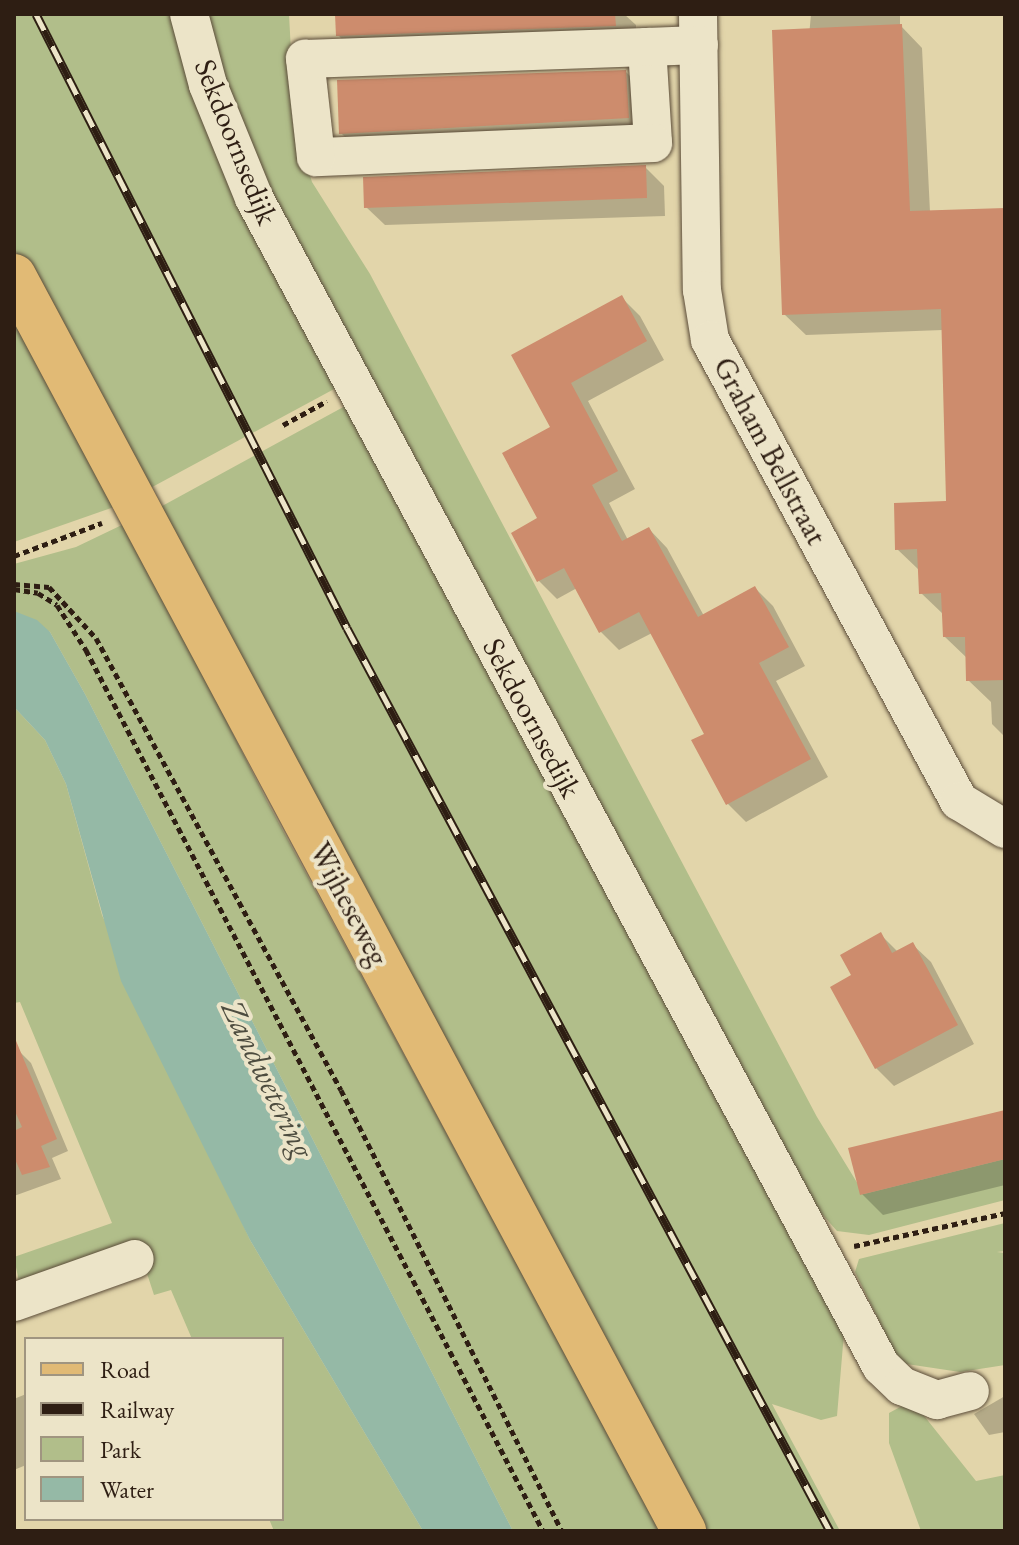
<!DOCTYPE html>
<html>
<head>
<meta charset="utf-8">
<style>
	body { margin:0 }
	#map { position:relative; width:1019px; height:1545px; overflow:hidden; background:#e2d5aa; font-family:"EB Garamond",serif }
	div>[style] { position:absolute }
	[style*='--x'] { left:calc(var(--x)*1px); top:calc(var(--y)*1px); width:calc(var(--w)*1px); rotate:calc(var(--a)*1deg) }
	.green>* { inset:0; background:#b1be8a }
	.water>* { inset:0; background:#95b9a6 }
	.shadow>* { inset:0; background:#0003 }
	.building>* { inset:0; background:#cd8c6d }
	.path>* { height:5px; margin-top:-2.5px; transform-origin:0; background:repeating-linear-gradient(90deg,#2e1e13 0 6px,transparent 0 10px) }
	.roads { filter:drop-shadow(0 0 2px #5b4c39) drop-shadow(0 0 2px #5b4c39) }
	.minor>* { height:38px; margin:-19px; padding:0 19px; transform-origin:19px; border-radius:19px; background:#ece4c8 }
	.major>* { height:44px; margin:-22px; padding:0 22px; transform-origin:22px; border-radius:22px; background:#e1ba75 }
	.rail>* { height:9px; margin-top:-4.5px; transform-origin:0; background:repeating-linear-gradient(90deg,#ece4c8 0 18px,#2e1e13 0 36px); box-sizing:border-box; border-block:2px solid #2e1e13 }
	span { translate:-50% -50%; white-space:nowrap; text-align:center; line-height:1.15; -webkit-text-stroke:8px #ece4c8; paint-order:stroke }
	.street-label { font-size:30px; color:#2e1e13 }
	.water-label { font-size:32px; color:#4d4c3f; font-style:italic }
	.frame { position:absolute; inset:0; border:16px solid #2e1e13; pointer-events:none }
	.legend { position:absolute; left:24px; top:1337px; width:260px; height:184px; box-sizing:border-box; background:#ece4c8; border:2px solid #a09580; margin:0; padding:10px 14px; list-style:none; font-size:24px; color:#2e1e13 }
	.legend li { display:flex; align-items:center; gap:16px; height:40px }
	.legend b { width:40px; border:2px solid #a09580 }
</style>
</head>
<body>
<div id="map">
	<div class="green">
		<i style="clip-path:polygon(14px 14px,183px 14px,336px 388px,143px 492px,14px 248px)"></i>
		<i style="clip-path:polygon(199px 14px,289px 14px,295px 127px,312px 182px,370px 274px,817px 1117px,864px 1194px,1005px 1159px,1005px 1200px,869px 1235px,837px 1231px,814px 1205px,236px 138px)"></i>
		<i style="clip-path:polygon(14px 316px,114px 507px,14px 542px)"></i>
		<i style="clip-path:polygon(347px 405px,845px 1321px,837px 1416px,821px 1420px,772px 1404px,840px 1531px,697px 1531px,153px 511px)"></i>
		<i style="clip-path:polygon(126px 523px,267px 801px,661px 1531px,513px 1531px,85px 694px,50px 632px,14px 611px,14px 564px,76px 547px)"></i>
		<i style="clip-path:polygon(14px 707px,45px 740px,66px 784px,102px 915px,250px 1240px,423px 1531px,274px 1531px,269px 1519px,282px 1519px,282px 1339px,192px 1339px,171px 1290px,154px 1295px,141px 1255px,20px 1287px,14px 1257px,112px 1223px,20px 1002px,14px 1003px)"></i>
		<i style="clip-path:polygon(1005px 1223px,1005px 1251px,997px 1252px,1005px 1253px,1005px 1365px,960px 1372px,900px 1363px,855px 1272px,859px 1259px)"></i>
		<i style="clip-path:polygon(902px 1406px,921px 1412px,976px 1481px,1005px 1475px,1005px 1531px,921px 1531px,889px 1443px,889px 1413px)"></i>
	</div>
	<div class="water">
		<i style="clip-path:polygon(14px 611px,37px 620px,50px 632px,85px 694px,513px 1531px,423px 1531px,250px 1240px,121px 981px,66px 784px,45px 740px,14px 707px)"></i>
	</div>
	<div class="shadow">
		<i style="clip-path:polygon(337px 14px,624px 14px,636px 25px,636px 47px,359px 57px,338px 35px)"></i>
		<i style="clip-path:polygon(811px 14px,900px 14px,900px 25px,922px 48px,930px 212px,1005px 210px,1005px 737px,992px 724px,991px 702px,968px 680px,968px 659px,945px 637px,943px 614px,921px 593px,919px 570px,897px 549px,948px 503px,943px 330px,806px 335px,784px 314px)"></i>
		<i style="clip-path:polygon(626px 72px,641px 87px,644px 133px,356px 148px,341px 133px)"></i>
		<i style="clip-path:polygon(645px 167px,664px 186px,665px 216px,385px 225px,366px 207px)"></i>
		<i style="clip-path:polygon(621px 297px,640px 316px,664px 360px,588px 401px,635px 489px,609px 503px,628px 540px,649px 529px,667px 548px,704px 616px,755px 588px,773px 606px,805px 666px,776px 681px,828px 777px,746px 822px,728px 804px,706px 734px,652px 633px,619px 650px,601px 632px,577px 588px,557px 599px,539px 581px,513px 533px,540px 519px,553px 428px,514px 356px)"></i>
		<i style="clip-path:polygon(881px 935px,898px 952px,912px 944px,931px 962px,974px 1044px,894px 1086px,876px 1068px,853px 976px)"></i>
		<i style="clip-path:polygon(19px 1051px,31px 1063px,68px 1151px,52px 1158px,61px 1179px,14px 1196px,14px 1053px)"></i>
		<i style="clip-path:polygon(1005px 1112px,1005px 1185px,883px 1215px,862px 1194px)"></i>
		<i style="clip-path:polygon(26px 1394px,26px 1465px,14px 1470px,14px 1399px)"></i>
		<i style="clip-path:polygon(1005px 1396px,1005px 1432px,989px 1435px,974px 1414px)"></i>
	</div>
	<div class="building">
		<i style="clip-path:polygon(335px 14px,615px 14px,616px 26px,336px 36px)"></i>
		<i style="clip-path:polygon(902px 24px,910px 211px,1005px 208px,1005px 680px,966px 681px,965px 637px,943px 637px,941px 593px,919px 594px,917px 549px,895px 550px,894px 503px,946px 501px,941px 309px,782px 315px,772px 30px)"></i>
		<i style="clip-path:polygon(626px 70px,629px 118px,339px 134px,337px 80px)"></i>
		<i style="clip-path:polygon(646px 165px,647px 198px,364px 208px,363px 177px)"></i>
		<i style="clip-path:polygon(622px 295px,647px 341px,571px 383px,618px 471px,592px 485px,622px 541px,649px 527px,698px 617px,755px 586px,789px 647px,759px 663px,811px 759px,726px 805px,691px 740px,704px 734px,639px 612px,599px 633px,564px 568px,537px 582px,511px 533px,537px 518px,502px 453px,550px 427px,511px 355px)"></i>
		<i style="clip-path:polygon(881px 932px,892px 953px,913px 942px,958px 1025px,875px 1069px,830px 987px,851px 975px,840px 955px)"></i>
		<i style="clip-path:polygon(14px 1036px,57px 1139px,41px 1146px,50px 1167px,22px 1175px,14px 1157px,14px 1131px,22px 1127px,14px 1109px)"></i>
		<i style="clip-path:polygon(1005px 1110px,1005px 1159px,860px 1195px,848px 1148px)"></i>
	</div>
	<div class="path">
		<i style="--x:283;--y:425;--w:50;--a:-28.6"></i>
		<i style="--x:14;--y:556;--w:94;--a:-20.6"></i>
		<i style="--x:14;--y:584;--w:35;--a:5"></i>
		<i style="--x:49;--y:587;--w:69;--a:47.3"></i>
		<i style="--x:96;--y:638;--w:514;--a:61.54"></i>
		<i style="--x:341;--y:1090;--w:493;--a:63.4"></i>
		<i style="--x:14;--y:589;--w:24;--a:9"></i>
		<i style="--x:38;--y:593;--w:22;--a:32"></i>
		<i style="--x:57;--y:605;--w:54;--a:57.2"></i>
		<i style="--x:86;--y:650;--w:992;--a:62.58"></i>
		<i style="--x:854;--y:1246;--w:155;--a:-12.3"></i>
	</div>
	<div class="roads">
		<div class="minor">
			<i style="--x:189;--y:14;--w:73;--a:75"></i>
			<i style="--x:208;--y:85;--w:122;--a:67.8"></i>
			<i style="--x:254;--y:198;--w:1326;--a:61.77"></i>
			<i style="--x:881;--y:1366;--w:29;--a:44"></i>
			<i style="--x:902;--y:1386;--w:38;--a:22"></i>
			<i style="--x:937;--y:1400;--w:34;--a:-15"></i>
			<i style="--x:698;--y:14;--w:276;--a:89.2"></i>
			<i style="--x:702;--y:290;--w:51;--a:80.9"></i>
			<i style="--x:710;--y:340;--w:524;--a:61.63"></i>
			<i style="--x:959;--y:801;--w:54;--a:31.3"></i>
			<i style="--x:647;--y:47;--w:96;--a:86.4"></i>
			<i style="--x:653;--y:143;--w:337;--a:177.6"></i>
			<i style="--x:316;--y:157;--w:99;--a:-96.4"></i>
			<i style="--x:305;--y:59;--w:342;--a:-2"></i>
			<i style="--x:647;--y:47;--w:52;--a:-2.2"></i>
			<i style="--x:14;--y:1302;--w:128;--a:-19.6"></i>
		</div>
		<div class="major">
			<i style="--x:14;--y:276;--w:1423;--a:61.9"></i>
		</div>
	</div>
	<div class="rail">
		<i style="--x:36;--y:14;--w:688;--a:63.14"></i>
		<i style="--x:347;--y:628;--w:1024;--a:61.86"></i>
	</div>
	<div class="street-label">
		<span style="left:236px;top:142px;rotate:68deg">Sekdoornsedijk</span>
		<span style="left:770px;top:451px;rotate:62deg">Graham Bellstraat</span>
		<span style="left:532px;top:718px;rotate:62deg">Sekdoornsedijk</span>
		<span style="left:349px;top:904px;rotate:62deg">Wijheseweg</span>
	</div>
	<div class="water-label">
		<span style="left:268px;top:1079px;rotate:64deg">Zandwetering</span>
	</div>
	<div class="frame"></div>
	<ul class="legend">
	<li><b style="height:10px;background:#e1ba75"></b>Road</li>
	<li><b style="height:10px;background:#2e1e13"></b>Railway</li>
	<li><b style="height:22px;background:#b1be8a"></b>Park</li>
	<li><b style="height:22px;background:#95b9a6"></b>Water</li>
	</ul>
</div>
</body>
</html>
